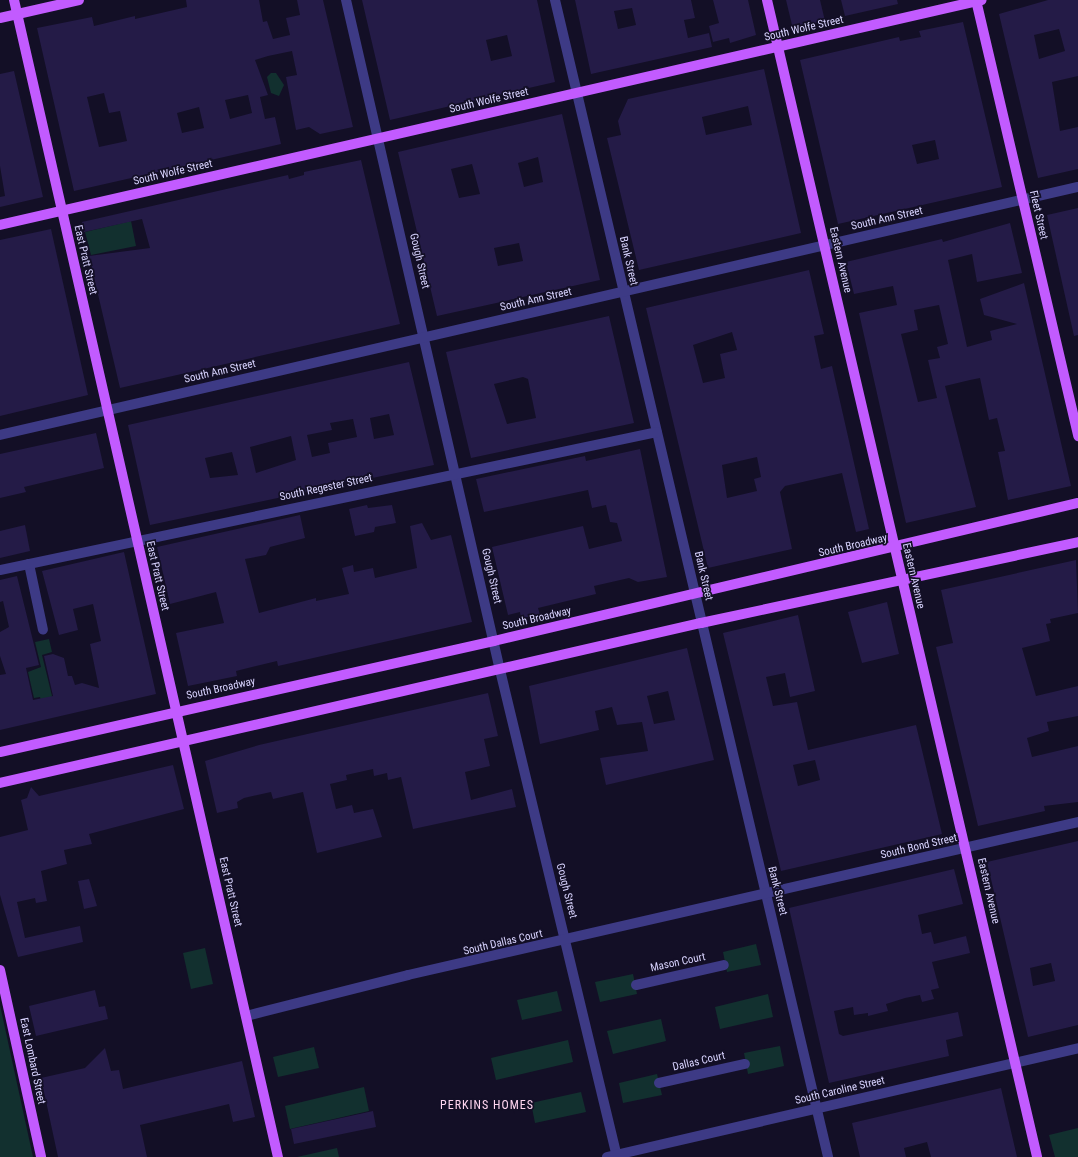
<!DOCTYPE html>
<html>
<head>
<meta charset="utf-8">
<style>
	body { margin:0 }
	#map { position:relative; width:1078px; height:1157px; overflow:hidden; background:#130f26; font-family:"Roboto Condensed",sans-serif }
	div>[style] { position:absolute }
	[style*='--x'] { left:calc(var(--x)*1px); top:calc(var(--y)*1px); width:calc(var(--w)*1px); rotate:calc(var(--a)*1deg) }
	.green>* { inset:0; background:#12302f }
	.building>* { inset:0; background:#241b47 }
	.minor>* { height:10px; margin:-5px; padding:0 5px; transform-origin:5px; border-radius:5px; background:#3d3a85 }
	.major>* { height:10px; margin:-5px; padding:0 5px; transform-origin:5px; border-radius:5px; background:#c25bff }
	span { translate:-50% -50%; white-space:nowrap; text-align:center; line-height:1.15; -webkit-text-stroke:3.5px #130f26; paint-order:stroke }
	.street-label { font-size:11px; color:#d9d4ff }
	.neighbourhood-label { font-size:12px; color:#ffd6f0; letter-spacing:1px }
</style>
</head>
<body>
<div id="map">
	<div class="green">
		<i style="clip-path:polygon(271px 73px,276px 73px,284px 85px,279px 96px,271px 93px,267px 77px)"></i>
		<i style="clip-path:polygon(131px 221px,136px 246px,91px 255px,85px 232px)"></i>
		<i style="clip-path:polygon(49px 639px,52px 652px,42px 655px,52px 696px,45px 718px,40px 697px,34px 698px,28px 672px,41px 667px,35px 642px)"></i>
		<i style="clip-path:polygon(756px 944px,761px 965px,727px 972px,723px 952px)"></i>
		<i style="clip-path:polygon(205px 948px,213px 984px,191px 989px,183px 953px)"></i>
		<i style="clip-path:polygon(633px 974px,637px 994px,600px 1002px,595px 982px)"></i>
		<i style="clip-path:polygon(557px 991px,562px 1011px,522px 1020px,517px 1000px)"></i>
		<i style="clip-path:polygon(768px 994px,773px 1017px,720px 1029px,715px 1007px)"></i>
		<i style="clip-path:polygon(0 1005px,33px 1157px,0 1157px)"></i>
		<i style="clip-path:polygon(661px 1019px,666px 1041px,613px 1054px,607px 1031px)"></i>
		<i style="clip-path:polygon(568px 1040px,573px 1062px,496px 1080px,491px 1058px)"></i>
		<i style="clip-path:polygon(780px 1046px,784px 1066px,748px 1074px,744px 1053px)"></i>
		<i style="clip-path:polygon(314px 1047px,319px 1068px,278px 1077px,273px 1057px)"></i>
		<i style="clip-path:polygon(657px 1074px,662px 1095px,623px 1103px,619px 1083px)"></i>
		<i style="clip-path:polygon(364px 1087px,369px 1111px,290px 1129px,285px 1106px)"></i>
		<i style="clip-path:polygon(581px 1092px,586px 1112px,535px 1123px,531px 1103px)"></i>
		<i style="clip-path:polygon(1078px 1128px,1078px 1157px,1055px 1157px,1049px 1135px)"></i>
		<i style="clip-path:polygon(337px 1148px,339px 1157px,297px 1157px)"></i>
	</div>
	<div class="building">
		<i style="clip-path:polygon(evenodd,186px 0,259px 0,263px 22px,267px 21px,273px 39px,290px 35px,286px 18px,300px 15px,297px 0,323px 0,353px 127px,320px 134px,309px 127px,296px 130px,286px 77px,297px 75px,292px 51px,268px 56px,255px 60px,268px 95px,260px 97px,265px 119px,275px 117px,281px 144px,74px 191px,37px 28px,92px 17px,94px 26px,135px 16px,135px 19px,187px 7px,186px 0,104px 93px,109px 113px,120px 111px,127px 141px,99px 147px,87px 97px,104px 93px,186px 0,248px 95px,252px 113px,230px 119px,225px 100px,248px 95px,186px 0,199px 107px,204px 128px,182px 133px,177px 113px,199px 107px)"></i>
		<i style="clip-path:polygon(evenodd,362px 0,537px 0,555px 82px,390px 120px,362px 0,507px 35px,512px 56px,491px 61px,486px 40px,507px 35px)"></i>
		<i style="clip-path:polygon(evenodd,575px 0,691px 0,695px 18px,684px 20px,688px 38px,709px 33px,712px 47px,591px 74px,575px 0,632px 8px,636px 25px,618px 29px,614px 11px,632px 8px)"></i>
		<i style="clip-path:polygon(713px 0,748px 0,756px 35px,730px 43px,729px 38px,713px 42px,709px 26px,719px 23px)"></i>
		<i style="clip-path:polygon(786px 0,820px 0,825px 21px,796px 27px,792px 25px)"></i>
		<i style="clip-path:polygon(841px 0,897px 0,898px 4px,845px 16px)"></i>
		<i style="clip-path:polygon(evenodd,1048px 0,1078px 0,1078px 76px,1052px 82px,1060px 131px,1078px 127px,1078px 169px,1038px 178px,999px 14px,1048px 0,1059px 29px,1065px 51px,1039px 59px,1034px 35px,1059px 29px)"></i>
		<i style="clip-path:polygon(evenodd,963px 22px,1002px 187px,838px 224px,800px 60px,899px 37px,900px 41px,910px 39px,921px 37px,919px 31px,963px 22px,935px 140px,939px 159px,917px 164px,912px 145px,935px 140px)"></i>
		<i style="clip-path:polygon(evenodd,764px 69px,801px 233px,639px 270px,607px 138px,621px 135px,618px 121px,628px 99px,764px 69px,748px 106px,752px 125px,706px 135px,702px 117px,748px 106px)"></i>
		<i style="clip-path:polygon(14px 71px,43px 197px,0 207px,0 197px,5px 196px,0 166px,0 74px)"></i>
		<i style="clip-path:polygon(evenodd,562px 114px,600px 280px,437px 316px,398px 152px,562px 114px,538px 157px,543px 182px,524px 187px,518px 163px,538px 157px,562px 114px,472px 164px,480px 194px,459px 198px,451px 169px,472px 164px,562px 114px,519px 243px,523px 261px,498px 266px,494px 248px,519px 243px)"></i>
		<i style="clip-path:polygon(361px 160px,400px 324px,120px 388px,89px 256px,150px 248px,142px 219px,84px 232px,82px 222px,288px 175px,289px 179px,304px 175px,304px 172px)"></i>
		<i style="clip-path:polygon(1078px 208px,1078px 335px,1074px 336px,1047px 215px)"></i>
		<i style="clip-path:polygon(evenodd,1010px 223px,1022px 273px,977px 282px,972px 254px,948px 260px,967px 347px,992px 340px,990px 331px,1017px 324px,984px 315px,980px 299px,1024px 283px,1071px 486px,1008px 500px,998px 452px,1005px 451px,997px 418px,989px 420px,980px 378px,970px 380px,945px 386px,976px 507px,906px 523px,859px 313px,897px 305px,893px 286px,854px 294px,846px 262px,942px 239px,943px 242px,1010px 223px,939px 305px,948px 344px,937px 347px,940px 358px,928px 360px,937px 398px,918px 402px,901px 334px,918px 330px,914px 310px,939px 305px)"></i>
		<i style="clip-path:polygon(51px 229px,88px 395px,0 416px,0 240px)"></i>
		<i style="clip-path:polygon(evenodd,809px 270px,824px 334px,814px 336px,821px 369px,832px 366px,869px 529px,856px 532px,842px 473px,785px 486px,780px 492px,792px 549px,708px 568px,646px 308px,809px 270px,732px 332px,737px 350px,720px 354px,725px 378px,703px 383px,693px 345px,732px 332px,809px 270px,757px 457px,761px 477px,754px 479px,757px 491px,727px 498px,722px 465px,757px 457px)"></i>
		<i style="clip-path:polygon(evenodd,609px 316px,634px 423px,471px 458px,446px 352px,609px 316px,523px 377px,528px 379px,536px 418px,507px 424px,494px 384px,523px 377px)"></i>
		<i style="clip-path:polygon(evenodd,409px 362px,434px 465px,150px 525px,128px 425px,409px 362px,389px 414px,394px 435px,374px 439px,370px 418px,389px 414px,409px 362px,353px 419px,357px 437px,328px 443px,330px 453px,312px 457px,307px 435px,332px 430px,330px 423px,353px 419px,409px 362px,291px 436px,296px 460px,256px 473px,250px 447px,291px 436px,409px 362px,232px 452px,238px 475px,210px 478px,205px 458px,232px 452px)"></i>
		<i style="clip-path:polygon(96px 433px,104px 468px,24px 487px,26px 492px,0 498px,0 454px)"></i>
		<i style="clip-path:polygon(640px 449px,667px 577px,638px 582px,629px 578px,594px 586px,596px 594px,538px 608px,540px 615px,521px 618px,520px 612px,508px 615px,492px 547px,583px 526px,589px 549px,622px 541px,617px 523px,610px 522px,606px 505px,592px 508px,588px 490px,484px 512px,476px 479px,585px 456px,586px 461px)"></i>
		<i style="clip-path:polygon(367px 505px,368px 508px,392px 505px,396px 523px,375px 527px,374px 532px,355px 536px,349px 509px)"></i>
		<i style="clip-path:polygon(300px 515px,305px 538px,270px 547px,266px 555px,245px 559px,259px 613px,316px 598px,316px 601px,349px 594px,342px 568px,353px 565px,354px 572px,373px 568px,375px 578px,417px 568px,410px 526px,422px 523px,431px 540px,451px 535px,472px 622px,278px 666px,277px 661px,236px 671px,237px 676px,188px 686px,176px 633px,224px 623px,216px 592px,170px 604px,157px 547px)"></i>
		<i style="clip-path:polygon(25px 525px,30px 551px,0 558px,0 531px)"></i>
		<i style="clip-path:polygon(124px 552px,156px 694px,0 730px,0 675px,6px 674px,0 656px,0 632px,9px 627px,3px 601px,0 602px,0 580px,17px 576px,39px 665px,26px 668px,33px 700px,53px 696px,44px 656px,53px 654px,64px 658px,68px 676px,72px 676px,75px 685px,82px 683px,99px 688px,90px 644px,101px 641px,93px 604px,73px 609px,78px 630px,59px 635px,42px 571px)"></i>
		<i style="clip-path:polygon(1076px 560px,1078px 613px,1050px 619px,1051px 623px,1046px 624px,1050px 641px,1022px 648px,1036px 696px,1078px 686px,1078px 716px,1047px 722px,1049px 731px,1027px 738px,1032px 757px,1078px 746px,1078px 802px,1044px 806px,1045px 811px,978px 826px,936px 647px,953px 643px,941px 590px)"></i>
		<i style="clip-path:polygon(887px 602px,899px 654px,862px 663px,848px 612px)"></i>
		<i style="clip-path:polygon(evenodd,798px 615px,815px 691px,790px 697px,785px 673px,766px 677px,773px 706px,797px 702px,808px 750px,916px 725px,942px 834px,781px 871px,723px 633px,798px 615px,815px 760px,820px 780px,798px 786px,793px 765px,815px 760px)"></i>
		<i style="clip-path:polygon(evenodd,687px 648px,714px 760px,606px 785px,600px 758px,648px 751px,642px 722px,617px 725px,612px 707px,595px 711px,599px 730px,540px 744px,529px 686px,687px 648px,668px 691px,675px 720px,654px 724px,647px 696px,668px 691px)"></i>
		<i style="clip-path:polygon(488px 693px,498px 736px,484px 739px,490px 766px,465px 772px,471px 800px,512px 789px,516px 807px,413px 829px,401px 777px,388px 780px,387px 773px,374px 776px,373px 769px,346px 775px,347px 780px,330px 784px,336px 809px,352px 805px,354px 813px,373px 809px,382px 837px,317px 853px,303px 792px,273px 799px,271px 792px,244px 798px,237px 802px,238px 808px,217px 813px,205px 761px,259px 745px)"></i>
		<i style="clip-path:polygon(173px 765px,184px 809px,89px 834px,92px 844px,64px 850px,67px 864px,41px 871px,47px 901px,36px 903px,35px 898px,17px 902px,25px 938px,80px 926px,83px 942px,18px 957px,0 895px,0 837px,28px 830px,21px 800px,27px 798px,31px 787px,39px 796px)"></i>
		<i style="clip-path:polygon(evenodd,1078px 841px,1078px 1025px,1028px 1037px,987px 862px,1078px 841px,1051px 963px,1055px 981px,1033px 986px,1030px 968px,1051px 963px)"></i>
		<i style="clip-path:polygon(954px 869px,963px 904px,918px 915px,922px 934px,931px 932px,934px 944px,966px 936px,970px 953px,932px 962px,939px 988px,931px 990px,934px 999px,922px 1002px,920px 995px,905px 998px,886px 1004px,888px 1011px,868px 1016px,868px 1013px,854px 1015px,853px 1007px,834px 1011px,839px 1034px,843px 1036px,958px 1012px,963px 1036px,946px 1040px,949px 1056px,829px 1083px,789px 908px)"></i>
		<i style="clip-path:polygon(89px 879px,97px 906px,84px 909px,78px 881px)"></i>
		<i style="clip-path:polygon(95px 990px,99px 1007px,105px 1006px,108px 1019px,36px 1036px,29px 1006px)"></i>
		<i style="clip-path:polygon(105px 1048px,111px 1071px,119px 1070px,123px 1089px,242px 1061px,255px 1117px,233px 1122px,229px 1104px,140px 1125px,147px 1157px,58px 1157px,41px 1078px,85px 1068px)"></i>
		<i style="clip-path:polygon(1001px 1088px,1017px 1157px,931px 1157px,927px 1142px,904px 1148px,906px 1157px,860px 1157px,852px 1123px)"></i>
		<i style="clip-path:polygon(373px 1111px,376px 1127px,294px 1144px,291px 1129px)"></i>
	</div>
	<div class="minor">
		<i style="--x:346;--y:0;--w:687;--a:77.06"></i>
		<i style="--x:500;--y:670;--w:501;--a:76.49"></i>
		<i style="--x:555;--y:0;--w:1189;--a:76.72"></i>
		<i style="--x:0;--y:435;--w:1106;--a:-12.96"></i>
		<i style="--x:29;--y:564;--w:67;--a:78"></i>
		<i style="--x:0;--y:570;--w:671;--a:-11.86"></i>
		<i style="--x:636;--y:985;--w:90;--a:-12.8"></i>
		<i style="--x:246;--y:1016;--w:167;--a:-14.2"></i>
		<i style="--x:408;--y:975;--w:687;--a:-12.86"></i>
		<i style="--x:659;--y:1083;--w:88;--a:-12.5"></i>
		<i style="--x:607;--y:1157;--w:483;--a:-13"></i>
	</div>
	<div class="major">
		<i style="--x:14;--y:0;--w:1187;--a:77.15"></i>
		<i style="--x:767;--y:0;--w:1188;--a:76.86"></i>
		<i style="--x:976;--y:0;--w:448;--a:76.8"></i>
		<i style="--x:0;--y:18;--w:81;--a:-12.8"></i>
		<i style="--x:0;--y:225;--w:1007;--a:-12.91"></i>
		<i style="--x:0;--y:752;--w:506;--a:-12.66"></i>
		<i style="--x:494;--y:641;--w:600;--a:-13.3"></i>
		<i style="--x:0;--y:783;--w:719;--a:-12.86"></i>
		<i style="--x:701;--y:623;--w:386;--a:-12.1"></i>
		<i style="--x:0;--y:970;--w:191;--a:77.6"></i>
	</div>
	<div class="street-label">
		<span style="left:804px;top:29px;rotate:-13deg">South Wolfe Street</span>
		<span style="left:489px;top:101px;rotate:-13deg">South Wolfe Street</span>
		<span style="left:173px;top:173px;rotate:-13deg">South Wolfe Street</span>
		<span style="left:1038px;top:215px;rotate:77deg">Fleet Street</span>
		<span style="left:887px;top:219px;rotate:-13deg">South Ann Street</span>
		<span style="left:85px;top:260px;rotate:77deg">East Pratt Street</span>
		<span style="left:840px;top:260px;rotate:77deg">Eastern Avenue</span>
		<span style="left:419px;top:261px;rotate:77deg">Gough Street</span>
		<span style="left:628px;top:261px;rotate:77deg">Bank Street</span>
		<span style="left:536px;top:300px;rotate:-13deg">South Ann Street</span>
		<span style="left:220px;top:372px;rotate:-13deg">South Ann Street</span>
		<span style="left:326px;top:488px;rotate:-12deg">South Regester Street</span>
		<span style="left:853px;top:546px;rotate:-13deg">South Broadway</span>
		<span style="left:157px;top:576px;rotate:77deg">East Pratt Street</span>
		<span style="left:491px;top:576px;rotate:77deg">Gough Street</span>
		<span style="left:703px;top:576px;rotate:77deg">Bank Street</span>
		<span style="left:913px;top:576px;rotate:77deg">Eastern Avenue</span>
		<span style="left:537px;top:619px;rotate:-13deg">South Broadway</span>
		<span style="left:221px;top:689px;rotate:-12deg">South Broadway</span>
		<span style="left:919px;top:847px;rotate:-13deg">South Bond Street</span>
		<span style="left:566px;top:891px;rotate:76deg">Gough Street</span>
		<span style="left:777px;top:891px;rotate:76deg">Bank Street</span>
		<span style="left:988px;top:891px;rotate:77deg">Eastern Avenue</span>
		<span style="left:230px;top:892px;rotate:77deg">East Pratt Street</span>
		<span style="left:503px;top:943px;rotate:-13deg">South Dallas Court</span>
		<span style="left:678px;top:963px;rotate:-12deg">Mason Court</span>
		<span style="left:32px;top:1061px;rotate:78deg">East Lombard Street</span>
		<span style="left:699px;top:1062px;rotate:-13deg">Dallas Court</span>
		<span style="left:840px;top:1091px;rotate:-13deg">South Caroline Street</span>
	</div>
	<div class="neighbourhood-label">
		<span style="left:487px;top:1106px">PERKINS HOMES</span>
	</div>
</div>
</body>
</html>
